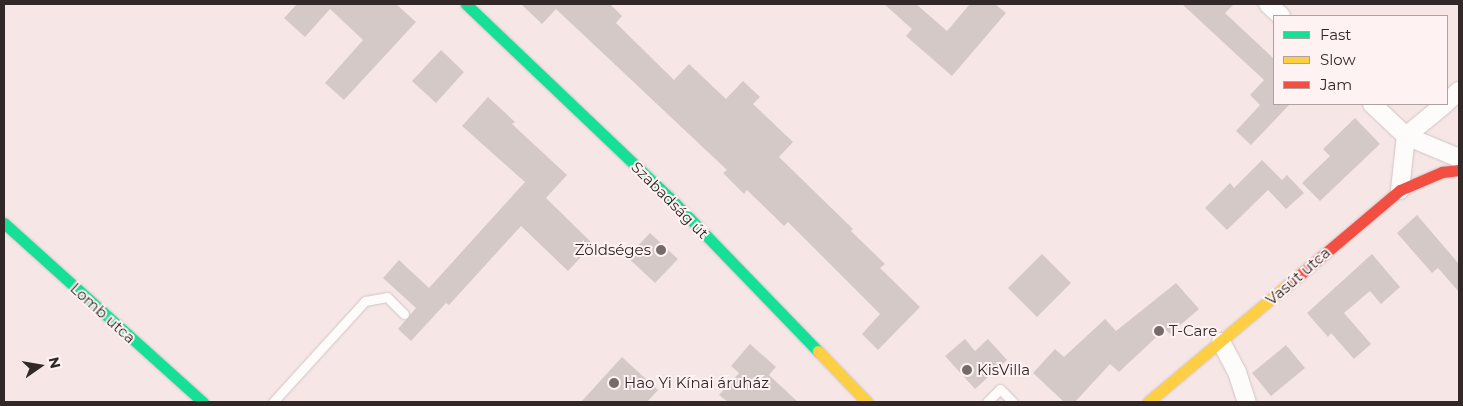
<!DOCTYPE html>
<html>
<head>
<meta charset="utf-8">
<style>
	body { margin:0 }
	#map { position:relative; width:1463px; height:406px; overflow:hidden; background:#f6e7e6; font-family:Montserrat,sans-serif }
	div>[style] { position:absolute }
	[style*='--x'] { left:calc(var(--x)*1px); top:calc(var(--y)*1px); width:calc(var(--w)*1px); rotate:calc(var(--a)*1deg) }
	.building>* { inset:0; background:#d5c9c8 }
	.roads { filter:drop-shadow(0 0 1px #d1c5c4) drop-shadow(0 0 1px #d1c5c4) }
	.lane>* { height:9px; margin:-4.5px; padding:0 4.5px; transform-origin:4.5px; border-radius:4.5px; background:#fefbfb }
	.street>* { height:18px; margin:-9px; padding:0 9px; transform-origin:9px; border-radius:9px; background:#fefbfb }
	.fast>* { height:11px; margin:-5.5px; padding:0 5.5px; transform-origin:5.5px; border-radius:5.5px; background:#16e098 }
	.slow>* { height:11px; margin:-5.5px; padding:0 5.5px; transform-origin:5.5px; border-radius:5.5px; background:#ffcf43 }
	.jam>* { height:11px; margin:-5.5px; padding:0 5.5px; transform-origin:5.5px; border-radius:5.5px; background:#f24e42 }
	.dots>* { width:14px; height:14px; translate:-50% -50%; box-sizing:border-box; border:2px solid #fef3f2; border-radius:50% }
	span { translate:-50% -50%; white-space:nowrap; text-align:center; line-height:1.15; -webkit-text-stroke:4px #fef3f2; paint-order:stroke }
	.street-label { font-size:15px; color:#322828 }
	.poi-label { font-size:15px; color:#322828 }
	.right { translate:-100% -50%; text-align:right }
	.left { translate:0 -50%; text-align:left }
	.frame { position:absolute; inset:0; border:5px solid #322828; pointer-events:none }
	.legend { position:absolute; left:1273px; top:15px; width:175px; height:90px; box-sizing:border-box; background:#fef3f2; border:1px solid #aca2a1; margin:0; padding:6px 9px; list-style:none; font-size:15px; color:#322828 }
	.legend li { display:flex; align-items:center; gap:10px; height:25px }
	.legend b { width:25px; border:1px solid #aca2a1 }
	.north { position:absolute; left:15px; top:341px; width:50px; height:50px; -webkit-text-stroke:4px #fef3f2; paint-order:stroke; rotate:77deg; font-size:14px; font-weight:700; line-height:20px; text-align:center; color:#322828 }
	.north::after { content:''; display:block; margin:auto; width:18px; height:22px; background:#322828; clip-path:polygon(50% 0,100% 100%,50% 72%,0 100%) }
</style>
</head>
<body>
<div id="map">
	<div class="building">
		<i style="clip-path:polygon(297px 4px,396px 4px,416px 22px,344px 100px,325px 83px,363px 40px,330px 9px,305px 37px,284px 18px)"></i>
		<i style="clip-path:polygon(521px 4px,610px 4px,622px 16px,616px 23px,674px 80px,689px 64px,726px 99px,743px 81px,760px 97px,753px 104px,793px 142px,779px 157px,853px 229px,851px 231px,885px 264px,880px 268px,920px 307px,878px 350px,862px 334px,880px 314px,788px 222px,784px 226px,747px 190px,744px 194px,723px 173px,727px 170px,556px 9px,542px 24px)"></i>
		<i style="clip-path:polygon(884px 4px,916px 4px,947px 31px,970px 4px,995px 4px,1006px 13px,952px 76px,906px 36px,912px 29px)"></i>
		<i style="clip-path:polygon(1182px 4px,1234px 4px,1225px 13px,1274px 59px,1274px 104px,1290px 104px,1251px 145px,1236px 131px,1260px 105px,1250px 95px,1264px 80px)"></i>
		<i style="clip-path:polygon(441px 50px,464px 72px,436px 103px,412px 81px)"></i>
		<i style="clip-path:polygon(488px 97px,515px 122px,512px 124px,567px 175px,546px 198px,593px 244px,568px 271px,521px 226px,449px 305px,446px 303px,411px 341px,398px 329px,416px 308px,383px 278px,399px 260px,429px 288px,525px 182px,462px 126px)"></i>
		<i style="clip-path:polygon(1355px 118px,1380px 144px,1320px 201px,1302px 183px,1330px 156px,1323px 149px)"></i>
		<i style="clip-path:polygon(1262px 160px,1282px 180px,1287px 175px,1304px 193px,1286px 209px,1268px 190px,1227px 230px,1205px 208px,1230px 183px,1234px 188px)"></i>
		<i style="clip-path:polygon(1417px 215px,1459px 264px,1459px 292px,1438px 268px,1432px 273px,1397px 233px)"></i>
		<i style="clip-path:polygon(650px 233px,678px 259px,655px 283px,627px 257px)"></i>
		<i style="clip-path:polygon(1042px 254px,1071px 283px,1037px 317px,1008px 288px)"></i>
		<i style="clip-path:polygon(1372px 254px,1400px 287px,1381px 304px,1370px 291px,1344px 313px,1371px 344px,1354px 359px,1331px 333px,1328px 337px,1307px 313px)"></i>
		<i style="clip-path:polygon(1176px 283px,1199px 309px,1170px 334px,1165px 329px,1119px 372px,1110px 364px,1075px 402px,1064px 402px,1033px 373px,1055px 349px,1064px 357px,1105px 319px,1116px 331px)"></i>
		<i style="clip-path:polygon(965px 339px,975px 351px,988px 339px,1007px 360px,975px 389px,945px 356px)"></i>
		<i style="clip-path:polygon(750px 344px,776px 367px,769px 375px,798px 402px,728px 402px,719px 395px,739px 373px,731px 366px)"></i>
		<i style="clip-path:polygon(1286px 345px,1305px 368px,1271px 396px,1252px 373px)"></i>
		<i style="clip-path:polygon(622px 357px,658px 390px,647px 402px,581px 402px)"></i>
	</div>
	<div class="roads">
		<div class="lane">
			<i style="--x:273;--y:402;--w:137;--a:-47.7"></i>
			<i style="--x:365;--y:301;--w:22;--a:-10"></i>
			<i style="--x:387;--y:297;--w:24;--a:45"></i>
			<i style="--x:987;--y:402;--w:18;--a:-45"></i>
			<i style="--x:1000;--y:389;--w:18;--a:45"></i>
		</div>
		<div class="street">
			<i style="--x:1268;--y:4;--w:18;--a:43"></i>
			<i style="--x:1447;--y:102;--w:16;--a:-43"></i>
			<i style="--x:1372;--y:104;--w:47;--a:43.3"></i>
			<i style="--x:1406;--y:136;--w:57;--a:22.5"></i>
			<i style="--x:1406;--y:136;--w:50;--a:-39.4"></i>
			<i style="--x:1400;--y:190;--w:54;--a:-83.7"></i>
			<i style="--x:1221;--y:342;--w:34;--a:62"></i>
			<i style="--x:1237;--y:372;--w:32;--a:72"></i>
		</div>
		<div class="fast">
			<i style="--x:466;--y:4;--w:282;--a:43.6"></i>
			<i style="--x:670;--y:198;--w:213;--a:46"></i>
			<i style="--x:4;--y:223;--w:268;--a:42"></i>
		</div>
		<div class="slow">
			<i style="--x:818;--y:351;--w:71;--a:46.1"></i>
			<i style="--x:1148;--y:402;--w:185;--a:-40"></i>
		</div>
		<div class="jam">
			<i style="--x:1290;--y:283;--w:144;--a:-40.2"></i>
			<i style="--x:1400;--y:190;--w:46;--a:-23.2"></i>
			<i style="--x:1442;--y:172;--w:17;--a:-7"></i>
		</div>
	</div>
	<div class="dots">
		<i style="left:661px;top:250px;background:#776b6a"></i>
		<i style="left:1159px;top:331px;background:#776b6a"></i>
		<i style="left:967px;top:370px;background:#776b6a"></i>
		<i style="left:614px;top:383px;background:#776b6a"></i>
	</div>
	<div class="street-label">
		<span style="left:670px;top:200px;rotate:45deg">Szabadság út</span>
		<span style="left:1298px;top:276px;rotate:-41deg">Vasút utca</span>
		<span style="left:103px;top:313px;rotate:42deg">Lomb utca</span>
	</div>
	<div class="poi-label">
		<span class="right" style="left:651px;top:250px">Zöldséges</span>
		<span class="left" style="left:1169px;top:331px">T-Care</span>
		<span class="left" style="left:977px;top:370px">KisVilla</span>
		<span class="left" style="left:624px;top:383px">Hao Yi Kínai áruház</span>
	</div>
	<div class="frame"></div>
	<ul class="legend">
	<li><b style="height:6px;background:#16e098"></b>Fast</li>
	<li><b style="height:6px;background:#ffcf43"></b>Slow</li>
	<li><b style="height:6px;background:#f24e42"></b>Jam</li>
	</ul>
	<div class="north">N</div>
</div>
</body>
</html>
